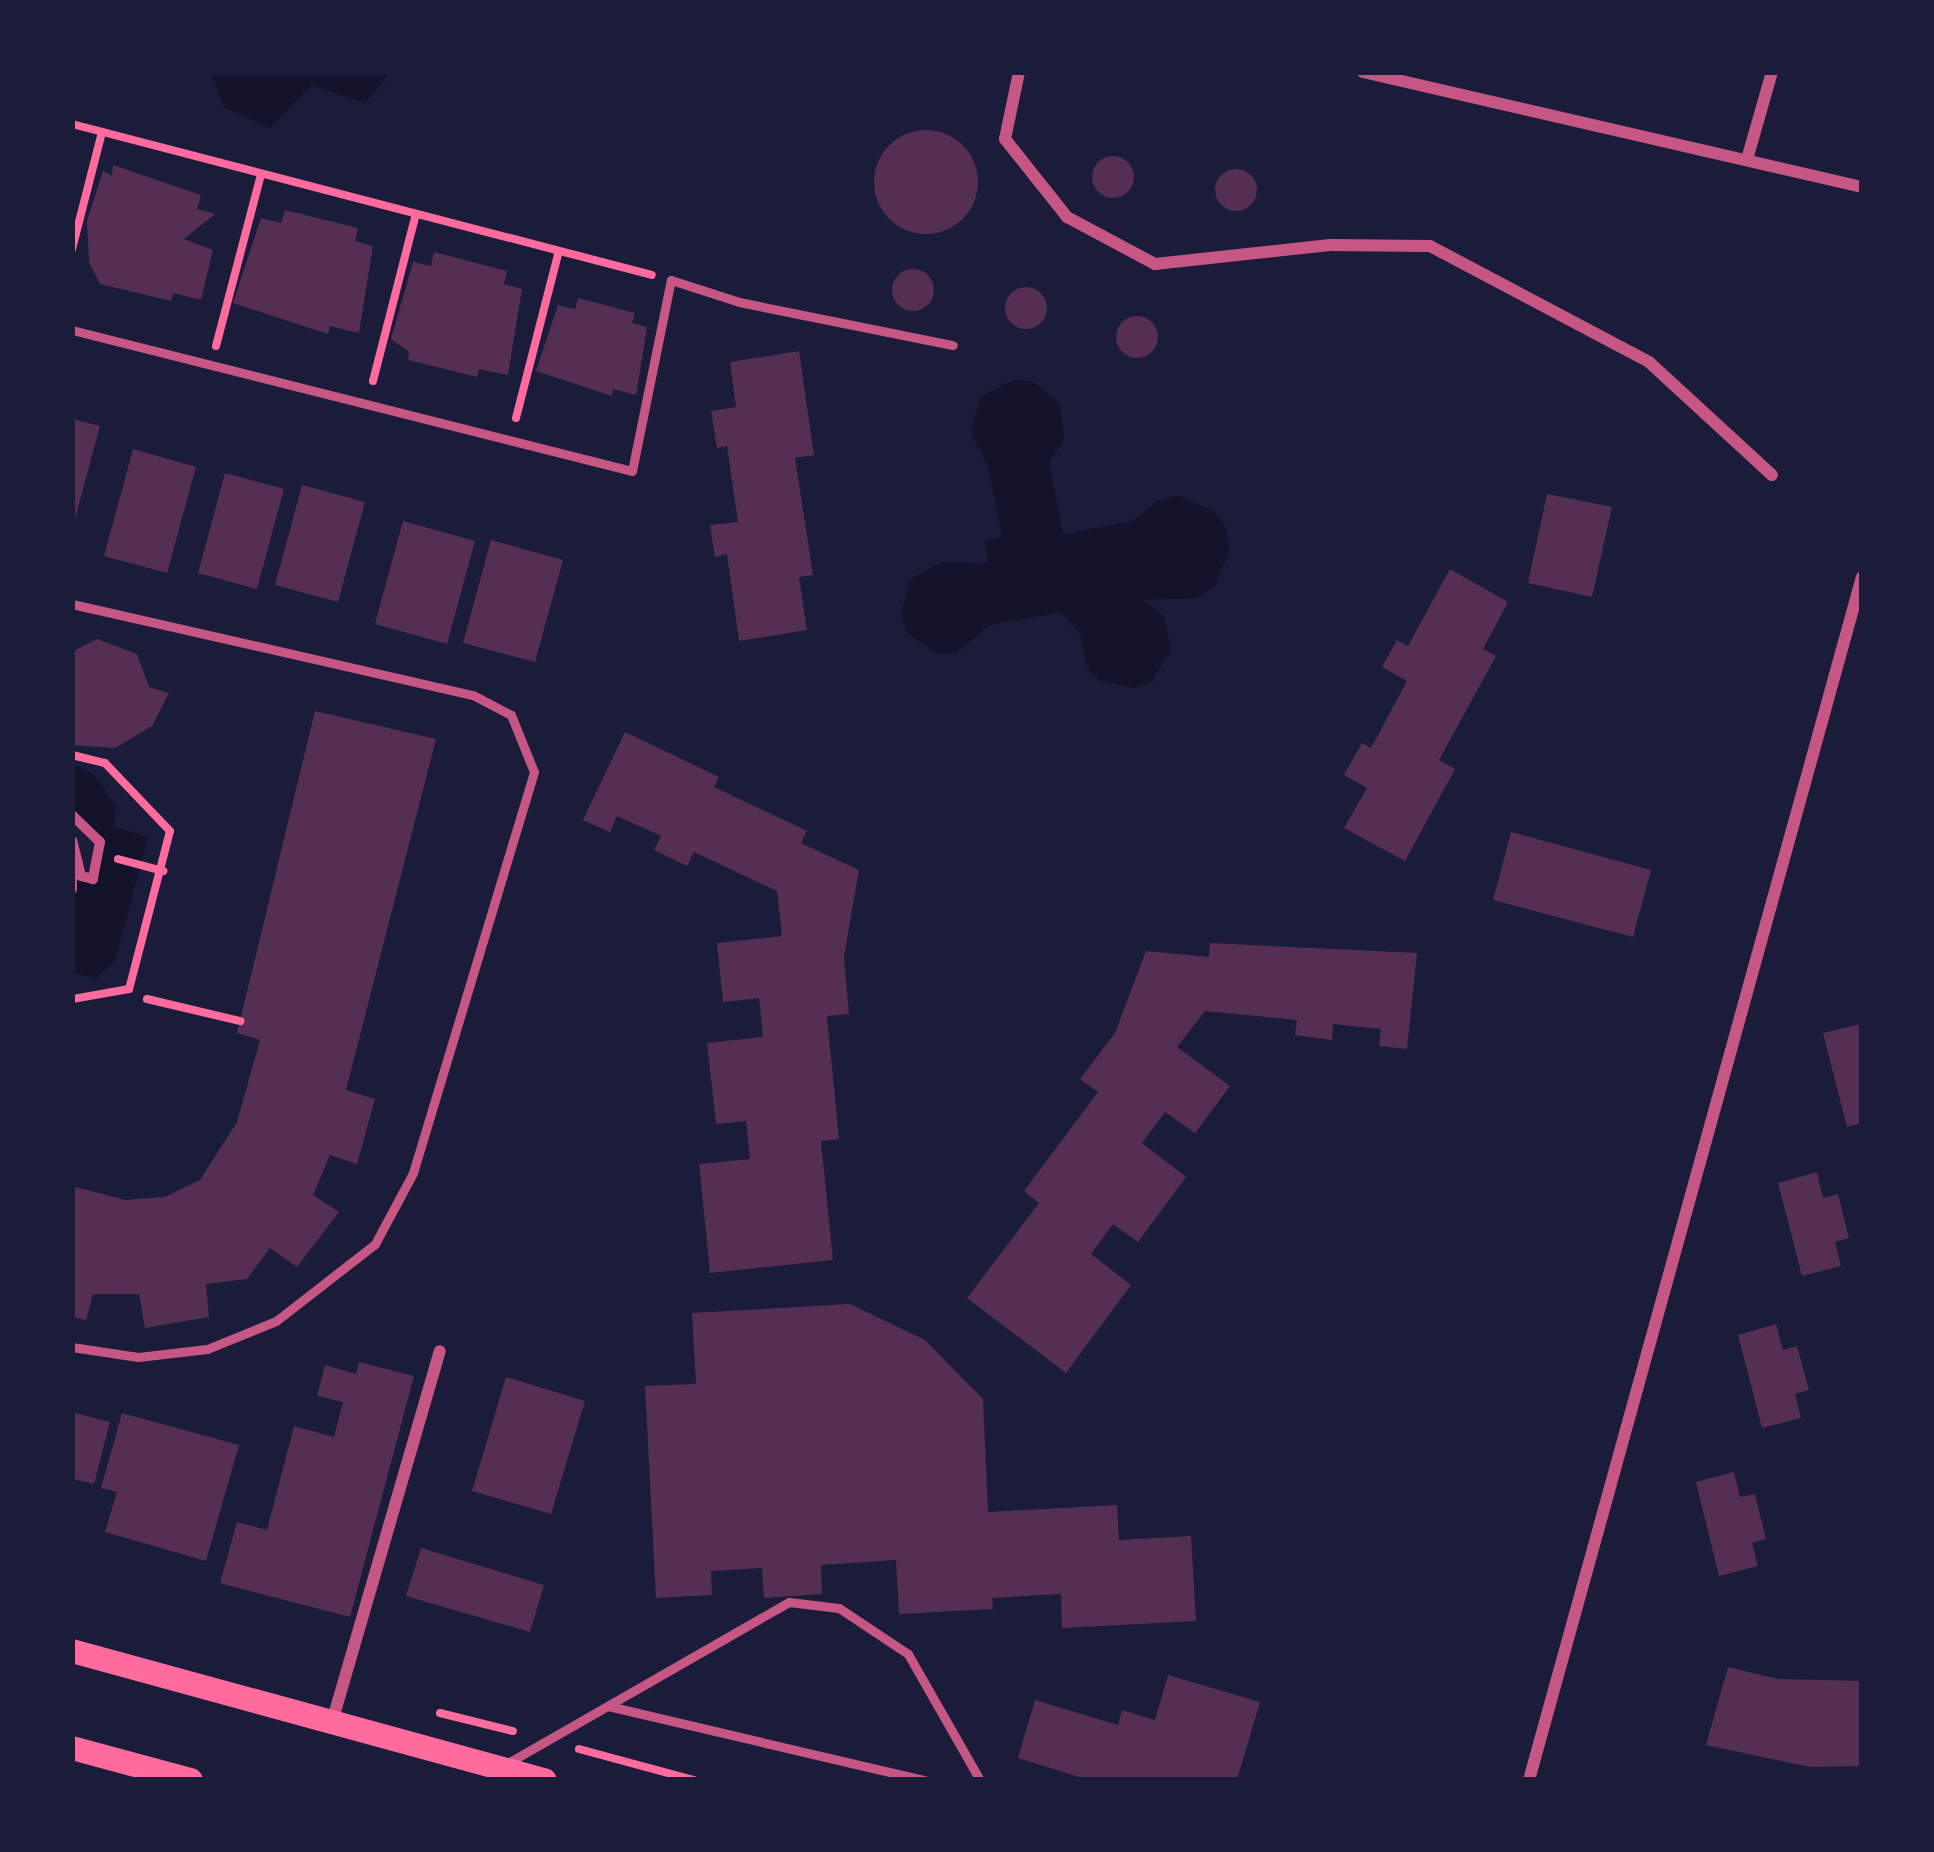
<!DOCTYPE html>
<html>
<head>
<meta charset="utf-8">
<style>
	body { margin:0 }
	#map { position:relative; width:1934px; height:1852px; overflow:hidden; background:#1b1b3a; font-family:Poppins,sans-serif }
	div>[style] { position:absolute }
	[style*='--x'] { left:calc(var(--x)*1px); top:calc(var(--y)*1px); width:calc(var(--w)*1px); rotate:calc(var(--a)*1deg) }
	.water>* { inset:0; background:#12122b }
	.building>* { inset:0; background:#542f53 }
	.round { border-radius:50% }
	.path>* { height:8px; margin:-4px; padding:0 4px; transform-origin:4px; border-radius:4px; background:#ff6b9d }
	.service>* { height:9px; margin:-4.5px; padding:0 4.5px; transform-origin:4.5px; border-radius:4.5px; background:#c65784 }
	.pedestrian>* { height:10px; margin:-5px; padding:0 5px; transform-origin:5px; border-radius:5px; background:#c65784 }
	.minor>* { height:12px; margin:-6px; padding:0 6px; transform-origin:6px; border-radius:6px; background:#c65784 }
	.secondary>* { height:24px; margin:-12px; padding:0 12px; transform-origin:12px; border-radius:12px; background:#ff6b9d }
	span { translate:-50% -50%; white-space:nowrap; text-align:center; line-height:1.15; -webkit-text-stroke:12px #1b1b3a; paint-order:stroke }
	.frame { position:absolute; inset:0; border:75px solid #1b1b3a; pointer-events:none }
</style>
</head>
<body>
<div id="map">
	<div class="water">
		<i style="clip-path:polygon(211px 72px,386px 72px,386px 78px,365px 103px,312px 85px,270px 128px,224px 107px)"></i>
		<i style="clip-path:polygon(1013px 380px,1032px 381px,1060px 404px,1064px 440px,1049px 463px,1063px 534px,1134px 521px,1158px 500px,1179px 496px,1215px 512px,1226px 529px,1230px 550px,1214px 587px,1197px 598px,1144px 600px,1164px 616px,1171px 651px,1152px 681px,1135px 688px,1100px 681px,1087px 668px,1080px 634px,1061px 612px,989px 625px,955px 654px,936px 654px,907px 632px,901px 615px,910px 580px,940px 562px,988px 563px,985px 541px,1002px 537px,988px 465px,971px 432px,981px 397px)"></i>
		<i style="clip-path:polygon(74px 765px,93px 774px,116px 806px,114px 827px,148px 837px,115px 961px,96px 978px,72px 972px,72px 841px,77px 864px,93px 879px,100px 842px,72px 815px)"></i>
	</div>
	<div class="building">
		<i class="round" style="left:874px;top:130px;width:104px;height:104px"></i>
		<i class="round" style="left:1092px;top:156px;width:42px;height:42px"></i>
		<i style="clip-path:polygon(113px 165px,201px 195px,197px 209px,215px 214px,184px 239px,213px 250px,201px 300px,173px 293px,171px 301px,100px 284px,89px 262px,87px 221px,103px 171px,112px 176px)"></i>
		<i class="round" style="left:1215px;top:169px;width:42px;height:42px"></i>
		<i style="clip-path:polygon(285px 210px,358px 228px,355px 241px,373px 246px,359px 333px,330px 326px,328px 334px,233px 303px,261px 218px,281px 223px)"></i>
		<i style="clip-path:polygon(434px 252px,507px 271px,504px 284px,522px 289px,508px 375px,479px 369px,477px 377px,408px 360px,409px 352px,391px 339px,413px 262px,431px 266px)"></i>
		<i class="round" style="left:892px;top:269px;width:42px;height:42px"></i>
		<i class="round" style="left:1005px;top:287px;width:42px;height:42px"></i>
		<i style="clip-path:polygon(578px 298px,635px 313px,632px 323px,647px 327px,636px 395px,613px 389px,612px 396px,536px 371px,558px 305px,575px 309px)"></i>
		<i class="round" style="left:1116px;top:316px;width:42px;height:42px"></i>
		<i style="clip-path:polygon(799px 351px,814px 455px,795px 458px,813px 575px,799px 577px,807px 630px,739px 641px,727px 554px,715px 557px,710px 525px,738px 522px,727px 446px,717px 448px,711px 411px,736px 407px,730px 362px)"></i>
		<i style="clip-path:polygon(72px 419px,100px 426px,73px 526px,72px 526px)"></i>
		<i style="clip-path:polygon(133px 449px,196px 467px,167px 573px,104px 556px)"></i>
		<i style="clip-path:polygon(225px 473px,284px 489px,257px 589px,198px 573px)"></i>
		<i style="clip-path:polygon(302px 485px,365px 502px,338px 602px,275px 585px)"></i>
		<i style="clip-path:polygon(1547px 494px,1612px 507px,1592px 597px,1528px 583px)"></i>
		<i style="clip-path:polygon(403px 521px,475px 541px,447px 644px,375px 624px)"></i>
		<i style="clip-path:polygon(491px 540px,563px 560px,535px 662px,463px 643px)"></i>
		<i style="clip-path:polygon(1450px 569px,1508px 602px,1483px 649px,1496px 656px,1439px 760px,1455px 769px,1405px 861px,1344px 828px,1367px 788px,1344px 775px,1362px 743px,1371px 748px,1407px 681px,1382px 667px,1397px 640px,1408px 646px)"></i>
		<i style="clip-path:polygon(97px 639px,137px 654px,149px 687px,169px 693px,152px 726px,115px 748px,72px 745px,72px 652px)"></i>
		<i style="clip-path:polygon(315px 711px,436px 739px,346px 1090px,375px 1099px,357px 1164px,330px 1155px,313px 1195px,339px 1212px,297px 1267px,270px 1248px,247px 1279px,206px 1284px,209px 1317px,145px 1328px,139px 1294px,93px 1294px,86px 1320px,72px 1317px,72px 1186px,125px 1200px,165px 1197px,200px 1180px,237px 1122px,260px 1040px,237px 1033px)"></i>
		<i style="clip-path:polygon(625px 732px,719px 777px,714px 787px,807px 831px,801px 843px,859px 870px,844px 957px,849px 1014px,827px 1016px,839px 1139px,821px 1141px,833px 1260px,710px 1273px,699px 1164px,750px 1159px,746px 1121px,716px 1124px,707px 1043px,763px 1037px,759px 998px,723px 1002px,717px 943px,782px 936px,777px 891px,694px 852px,687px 866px,654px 850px,661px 836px,617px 816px,610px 832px,583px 820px)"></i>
		<i style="clip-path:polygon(1511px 832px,1651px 870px,1633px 937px,1493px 900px)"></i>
		<i style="clip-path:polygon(1210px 943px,1417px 953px,1407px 1049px,1379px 1046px,1381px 1029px,1333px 1024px,1332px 1040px,1295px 1035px,1297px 1020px,1205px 1011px,1177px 1047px,1230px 1086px,1195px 1133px,1165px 1112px,1142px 1143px,1186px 1177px,1138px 1242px,1113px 1224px,1091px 1254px,1131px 1285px,1066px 1373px,967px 1298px,1039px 1203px,1024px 1191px,1098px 1092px,1080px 1079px,1115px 1033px,1146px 951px,1209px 957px)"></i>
		<i style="clip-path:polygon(1861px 1024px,1862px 1123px,1847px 1127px,1823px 1033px)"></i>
		<i style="clip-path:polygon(1817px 1172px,1823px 1198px,1838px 1194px,1849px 1238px,1835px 1242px,1841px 1266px,1802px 1276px,1778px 1183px)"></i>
		<i style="clip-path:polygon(850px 1304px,925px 1340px,983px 1399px,988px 1512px,1117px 1505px,1119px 1540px,1191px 1536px,1196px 1621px,1062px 1628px,1061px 1594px,992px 1598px,993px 1609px,899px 1614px,896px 1560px,821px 1565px,822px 1594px,764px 1598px,762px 1568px,711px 1571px,712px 1595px,656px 1598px,645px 1386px,696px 1384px,692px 1313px)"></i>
		<i style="clip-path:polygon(1776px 1324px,1783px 1350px,1797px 1346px,1809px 1390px,1795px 1394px,1801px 1418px,1762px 1428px,1738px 1335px)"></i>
		<i style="clip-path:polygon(359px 1362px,414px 1376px,350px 1617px,220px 1583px,237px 1522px,267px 1530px,294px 1426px,334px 1437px,343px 1402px,317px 1396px,325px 1365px,356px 1374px)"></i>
		<i style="clip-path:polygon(506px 1377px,585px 1401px,551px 1514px,472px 1491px)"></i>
		<i style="clip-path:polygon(72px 1412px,110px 1422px,94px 1484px,72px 1479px)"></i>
		<i style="clip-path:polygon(122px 1413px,239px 1445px,206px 1561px,105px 1532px,117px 1492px,101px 1488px)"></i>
		<i style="clip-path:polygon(1734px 1472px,1740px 1497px,1755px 1494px,1766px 1539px,1752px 1543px,1758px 1566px,1719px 1576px,1696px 1482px)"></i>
		<i style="clip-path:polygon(421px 1548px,544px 1585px,530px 1632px,406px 1596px)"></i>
		<i style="clip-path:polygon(1728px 1667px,1778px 1679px,1862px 1681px,1862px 1766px,1810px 1767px,1706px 1745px)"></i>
		<i style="clip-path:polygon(1168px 1675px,1260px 1702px,1237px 1780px,1089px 1780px,1018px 1758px,1035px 1700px,1118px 1725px,1122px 1710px,1155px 1720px)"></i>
	</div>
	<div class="path">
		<i style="--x:72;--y:124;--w:599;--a:14.59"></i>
		<i style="--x:72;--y:249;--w:121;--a:-75.6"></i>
		<i style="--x:216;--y:346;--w:178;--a:-75.3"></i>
		<i style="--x:373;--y:381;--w:172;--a:-75.6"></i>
		<i style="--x:516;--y:418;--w:172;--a:-75.6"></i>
		<i style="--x:72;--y:755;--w:34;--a:14"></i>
		<i style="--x:105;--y:763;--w:94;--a:46.3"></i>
		<i style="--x:170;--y:831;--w:163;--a:104.5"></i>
		<i style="--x:129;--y:989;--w:58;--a:170"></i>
		<i style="--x:118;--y:859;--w:47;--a:14.9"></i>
		<i style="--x:147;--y:999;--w:96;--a:13.3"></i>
		<i style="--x:440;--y:1713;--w:75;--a:13.9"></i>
		<i style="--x:579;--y:1749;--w:119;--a:15.1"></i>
	</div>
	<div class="service">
		<i style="--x:72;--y:330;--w:577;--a:14.13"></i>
		<i style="--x:632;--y:471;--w:195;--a:-78.5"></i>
		<i style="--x:671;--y:280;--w:71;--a:17.9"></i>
		<i style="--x:739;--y:302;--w:218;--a:11.4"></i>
		<i style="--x:72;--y:604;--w:411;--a:12.8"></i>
		<i style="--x:473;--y:695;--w:43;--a:27.8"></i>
		<i style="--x:511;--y:715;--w:61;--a:68"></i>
		<i style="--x:534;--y:772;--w:419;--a:106.8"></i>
		<i style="--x:413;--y:1173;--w:81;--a:118.2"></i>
		<i style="--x:375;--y:1244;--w:125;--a:142.1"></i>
		<i style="--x:276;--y:1321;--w:74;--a:157.9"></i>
		<i style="--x:207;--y:1349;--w:69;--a:173.4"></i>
		<i style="--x:138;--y:1357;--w:67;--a:-171.4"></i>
		<i style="--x:608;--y:1706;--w:325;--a:13.2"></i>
		<i style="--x:506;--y:1764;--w:326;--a:-29.8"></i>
		<i style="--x:789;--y:1602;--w:50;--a:6.8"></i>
		<i style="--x:839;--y:1608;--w:83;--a:33.7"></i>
		<i style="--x:908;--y:1654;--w:145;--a:60.3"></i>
	</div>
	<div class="pedestrian">
		<i style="--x:72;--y:815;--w:39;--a:44"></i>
		<i style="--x:100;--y:842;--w:38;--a:101"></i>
		<i style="--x:93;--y:879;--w:12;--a:-166"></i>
		<i style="--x:81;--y:876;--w:36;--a:-104"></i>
		<i style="--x:72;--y:873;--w:16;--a:90"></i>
	</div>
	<div class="minor">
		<i style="--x:1019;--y:72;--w:68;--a:101.8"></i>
		<i style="--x:1005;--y:139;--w:100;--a:51.5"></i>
		<i style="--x:1067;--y:217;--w:100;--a:28.1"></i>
		<i style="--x:1155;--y:264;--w:176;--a:-6.2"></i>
		<i style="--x:1330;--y:245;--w:100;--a:0.6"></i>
		<i style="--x:1430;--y:246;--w:248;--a:27.9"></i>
		<i style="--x:1649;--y:362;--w:167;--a:42.6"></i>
		<i style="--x:1363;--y:72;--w:512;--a:12.98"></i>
		<i style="--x:1748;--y:156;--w:87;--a:-74.1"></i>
		<i style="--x:332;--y:1722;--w:386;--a:-73.8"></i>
		<i style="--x:1529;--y:1780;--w:1248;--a:-74.53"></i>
	</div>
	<div class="secondary">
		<i style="--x:72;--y:1651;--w:490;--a:15.3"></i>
		<i style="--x:72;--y:1748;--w:123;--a:15.1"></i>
	</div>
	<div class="frame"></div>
</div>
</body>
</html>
